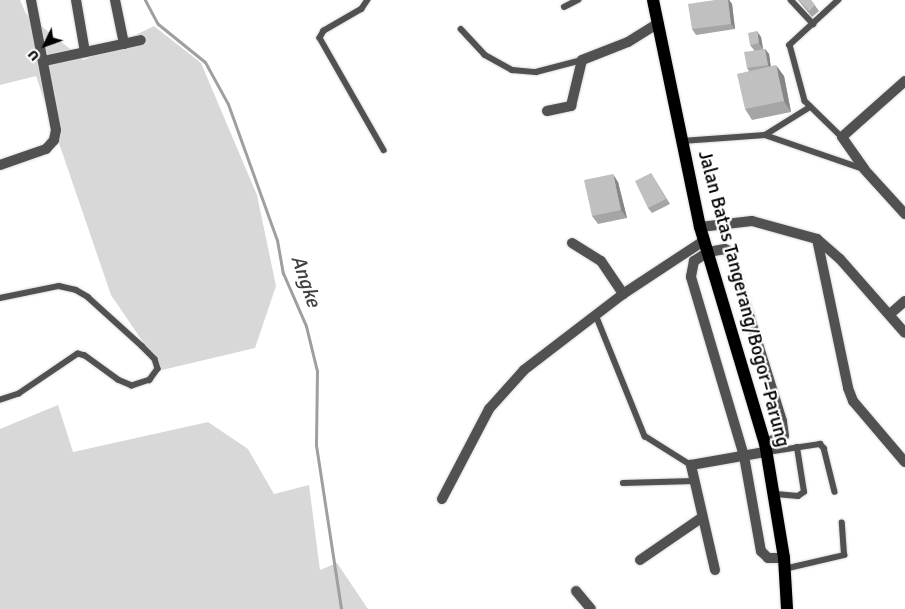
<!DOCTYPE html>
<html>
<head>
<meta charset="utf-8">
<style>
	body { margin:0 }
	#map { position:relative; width:905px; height:609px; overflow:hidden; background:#fff; font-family:Signika,sans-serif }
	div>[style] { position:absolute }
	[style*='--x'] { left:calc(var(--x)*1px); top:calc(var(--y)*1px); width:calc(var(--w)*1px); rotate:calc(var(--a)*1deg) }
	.green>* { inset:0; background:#d8d8d8 }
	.stream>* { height:3px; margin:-1.5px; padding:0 1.5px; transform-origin:1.5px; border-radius:1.5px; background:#9f9f9f }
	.roads { filter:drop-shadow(0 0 1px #dbdbdb) drop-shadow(0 0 1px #dbdbdb) }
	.service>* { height:5.5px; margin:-2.75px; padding:0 2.75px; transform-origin:2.75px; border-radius:2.75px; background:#515151 }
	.minor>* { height:10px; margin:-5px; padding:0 5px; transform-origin:5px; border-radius:5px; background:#515151 }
	.primary>* { height:12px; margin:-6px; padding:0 6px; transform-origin:6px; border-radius:6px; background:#000 }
	.wall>* { inset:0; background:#a5a5a5 }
	.shaded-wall>* { inset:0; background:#868686 }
	.building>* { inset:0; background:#c0c0c0 }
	span { translate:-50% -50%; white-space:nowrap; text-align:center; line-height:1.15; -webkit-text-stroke:4.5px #fff; paint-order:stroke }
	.street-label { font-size:19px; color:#000 }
	.water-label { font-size:20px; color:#404040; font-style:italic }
	.north { position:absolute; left:20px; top:20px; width:50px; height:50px; -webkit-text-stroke:4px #fff; paint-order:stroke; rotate:228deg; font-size:14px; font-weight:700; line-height:20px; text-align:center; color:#000 }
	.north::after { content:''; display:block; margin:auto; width:18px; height:22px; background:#000; clip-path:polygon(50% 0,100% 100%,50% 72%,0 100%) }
</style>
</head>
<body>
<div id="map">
	<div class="green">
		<i style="clip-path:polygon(0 0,20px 0,26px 14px,84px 60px,154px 26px,201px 63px,257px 195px,276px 286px,255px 348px,162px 370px,111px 295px,36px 76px,0 85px)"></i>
		<i style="clip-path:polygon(58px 405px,73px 452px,208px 422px,248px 449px,274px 494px,309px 485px,320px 570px,337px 563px,368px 609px,0 609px,0 429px)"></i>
	</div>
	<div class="stream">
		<i style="--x:145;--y:0;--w:27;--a:62"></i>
		<i style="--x:158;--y:24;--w:60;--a:39"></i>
		<i style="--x:205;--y:62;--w:48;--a:61.3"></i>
		<i style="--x:228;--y:104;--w:145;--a:70.2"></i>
		<i style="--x:277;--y:240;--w:34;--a:80"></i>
		<i style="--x:283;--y:273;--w:58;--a:66.5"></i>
		<i style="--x:306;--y:326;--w:46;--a:76.3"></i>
		<i style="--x:317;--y:371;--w:74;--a:90.8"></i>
		<i style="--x:316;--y:445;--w:166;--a:81.3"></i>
	</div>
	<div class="roads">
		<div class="service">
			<i style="--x:368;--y:0;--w:11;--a:124"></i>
			<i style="--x:362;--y:9;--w:44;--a:149.9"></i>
			<i style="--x:324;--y:31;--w:8;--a:120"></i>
			<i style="--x:320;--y:38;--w:129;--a:60.3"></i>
			<i style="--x:791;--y:0;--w:33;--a:47"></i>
			<i style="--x:839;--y:0;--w:67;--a:137.4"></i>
			<i style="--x:790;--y:45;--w:58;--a:75"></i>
			<i style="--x:805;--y:101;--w:52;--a:44.2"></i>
			<i style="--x:564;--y:7;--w:16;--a:-27"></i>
			<i style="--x:461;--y:29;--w:35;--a:47"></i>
			<i style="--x:485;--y:55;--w:31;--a:29"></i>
			<i style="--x:512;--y:70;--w:24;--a:5"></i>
			<i style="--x:536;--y:72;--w:48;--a:-14.6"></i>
			<i style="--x:765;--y:135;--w:53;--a:-31.9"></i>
			<i style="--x:682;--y:141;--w:83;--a:-4.1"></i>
			<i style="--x:765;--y:135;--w:102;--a:19"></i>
			<i style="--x:0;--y:298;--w:60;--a:-11.5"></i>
			<i style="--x:59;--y:286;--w:17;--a:13"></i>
			<i style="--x:76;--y:290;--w:14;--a:30"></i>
			<i style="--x:88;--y:297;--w:73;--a:42.2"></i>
			<i style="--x:142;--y:346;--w:18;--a:45"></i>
			<i style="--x:155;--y:359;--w:10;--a:73"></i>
			<i style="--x:158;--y:369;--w:14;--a:126"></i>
			<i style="--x:150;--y:380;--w:19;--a:162"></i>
			<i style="--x:132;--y:386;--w:15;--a:-157"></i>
			<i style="--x:118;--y:380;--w:41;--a:-144"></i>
			<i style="--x:85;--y:356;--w:7;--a:-164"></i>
			<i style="--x:78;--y:354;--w:71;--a:145.9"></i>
			<i style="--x:19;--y:394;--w:20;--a:162"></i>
			<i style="--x:596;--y:315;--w:131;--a:68"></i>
			<i style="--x:645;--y:436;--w:54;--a:32.2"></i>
			<i style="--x:767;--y:452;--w:54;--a:-8.6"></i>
			<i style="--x:820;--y:444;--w:6;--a:45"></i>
			<i style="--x:824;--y:448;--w:45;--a:76"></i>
			<i style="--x:623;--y:483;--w:71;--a:-1.6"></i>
			<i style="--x:776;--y:494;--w:22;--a:5"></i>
			<i style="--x:798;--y:496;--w:7;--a:-34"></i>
			<i style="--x:804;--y:492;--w:45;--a:-99"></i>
			<i style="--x:784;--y:569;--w:62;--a:-13.1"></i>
			<i style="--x:844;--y:555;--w:32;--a:-94"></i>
		</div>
		<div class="minor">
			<i style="--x:76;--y:0;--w:53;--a:80.2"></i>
			<i style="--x:115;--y:0;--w:45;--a:78.4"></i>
			<i style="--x:44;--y:61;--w:99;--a:-12.2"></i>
			<i style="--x:905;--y:81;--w:84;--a:138.4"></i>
			<i style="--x:842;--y:137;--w:39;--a:55"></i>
			<i style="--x:864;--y:169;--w:61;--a:47.7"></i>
			<i style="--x:547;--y:111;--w:25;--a:-12"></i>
			<i style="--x:571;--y:106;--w:47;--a:-76.6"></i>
			<i style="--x:582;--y:60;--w:49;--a:-21.4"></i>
			<i style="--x:628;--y:42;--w:36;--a:-32"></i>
			<i style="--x:0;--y:165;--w:49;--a:-19.2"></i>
			<i style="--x:46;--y:149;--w:12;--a:-48"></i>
			<i style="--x:54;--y:140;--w:10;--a:-79"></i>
			<i style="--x:56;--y:130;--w:132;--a:-100.9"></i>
			<i style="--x:700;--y:227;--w:52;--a:-6.6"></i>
			<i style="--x:752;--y:221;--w:67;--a:15.5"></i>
			<i style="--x:817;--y:239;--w:30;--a:41"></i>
			<i style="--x:840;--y:259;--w:98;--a:48.7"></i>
			<i style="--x:817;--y:239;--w:152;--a:78.2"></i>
			<i style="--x:848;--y:388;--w:14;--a:69"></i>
			<i style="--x:853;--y:401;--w:80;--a:49.6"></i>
			<i style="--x:572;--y:243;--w:34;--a:32"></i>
			<i style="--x:601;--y:261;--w:40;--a:56"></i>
			<i style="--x:890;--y:314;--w:20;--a:-41"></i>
			<i style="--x:765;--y:443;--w:20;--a:-20"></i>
			<i style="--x:784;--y:436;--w:15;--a:-98"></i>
			<i style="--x:782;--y:421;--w:178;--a:-107.3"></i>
			<i style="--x:729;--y:251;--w:4;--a:-153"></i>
			<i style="--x:725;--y:249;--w:17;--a:170"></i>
			<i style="--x:708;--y:252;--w:17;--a:147"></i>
			<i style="--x:694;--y:261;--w:16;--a:101"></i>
			<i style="--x:691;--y:277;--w:187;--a:73.5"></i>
			<i style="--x:744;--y:456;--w:97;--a:79.9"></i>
			<i style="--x:761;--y:551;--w:10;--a:45"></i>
			<i style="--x:768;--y:558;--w:16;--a:0"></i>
			<i style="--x:442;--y:499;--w:102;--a:-62.4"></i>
			<i style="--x:489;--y:409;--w:52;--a:-48.1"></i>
			<i style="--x:524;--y:370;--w:125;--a:-37.5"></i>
			<i style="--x:623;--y:294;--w:98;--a:-33.4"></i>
			<i style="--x:640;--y:560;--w:74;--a:-34.5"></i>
			<i style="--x:715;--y:570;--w:108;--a:-102.9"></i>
			<i style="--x:691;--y:465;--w:75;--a:-10"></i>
			<i style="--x:576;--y:591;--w:23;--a:50"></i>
		</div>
		<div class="primary">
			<i style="--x:653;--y:0;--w:232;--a:78.3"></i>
			<i style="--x:700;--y:227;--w:226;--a:73.3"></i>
			<i style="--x:765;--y:443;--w:117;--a:80.6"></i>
			<i style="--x:784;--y:558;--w:51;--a:86.6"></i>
		</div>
	</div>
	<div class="wall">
		<i style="clip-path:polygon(715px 0,729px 0,732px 4px,735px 29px,696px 35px,692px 29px)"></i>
		<i style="clip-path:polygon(798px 0,811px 0,819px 11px,812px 17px)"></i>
		<i style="clip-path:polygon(761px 37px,763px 49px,765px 49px,769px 54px,771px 67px,784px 76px,791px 112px,752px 120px,745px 109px,749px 71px,747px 68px,754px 50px,750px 45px)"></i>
		<i style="clip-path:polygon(651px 173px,670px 204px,652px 213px,648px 208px)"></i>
		<i style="clip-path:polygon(618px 182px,627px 218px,598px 224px,592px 216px)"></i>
	</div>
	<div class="shaded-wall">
		<i style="clip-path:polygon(728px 0,729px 0,732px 4px,735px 29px,731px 24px)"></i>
		<i style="clip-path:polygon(757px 31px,761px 37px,763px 49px,759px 43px)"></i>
		<i style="clip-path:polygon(765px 49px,769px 54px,771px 70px,768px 65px)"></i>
		<i style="clip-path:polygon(776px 65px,784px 76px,791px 112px,784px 101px)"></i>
		<i style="clip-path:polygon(613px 174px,618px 182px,627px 218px,621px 210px)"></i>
	</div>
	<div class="building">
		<i style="clip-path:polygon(715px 0,728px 0,731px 24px,692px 29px,688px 4px)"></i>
		<i style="clip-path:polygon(799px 0,811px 0,815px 5px,809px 11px)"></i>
		<i style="clip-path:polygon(757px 31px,759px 43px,750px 45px,748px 33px)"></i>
		<i style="clip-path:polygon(765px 49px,768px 65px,747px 68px,744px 52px)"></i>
		<i style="clip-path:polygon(776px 65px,784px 101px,745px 109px,737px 74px)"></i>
		<i style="clip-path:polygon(651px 173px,666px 199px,648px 208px,635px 181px)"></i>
		<i style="clip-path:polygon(613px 174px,621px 210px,592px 216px,584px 180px)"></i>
	</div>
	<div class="street-label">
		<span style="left:743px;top:299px;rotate:75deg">Jalan Batas Tangerang/Bogor–Parung</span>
	</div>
	<div class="water-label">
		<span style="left:306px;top:281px;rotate:71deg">Angke</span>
	</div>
	<div class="north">U</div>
</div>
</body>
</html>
